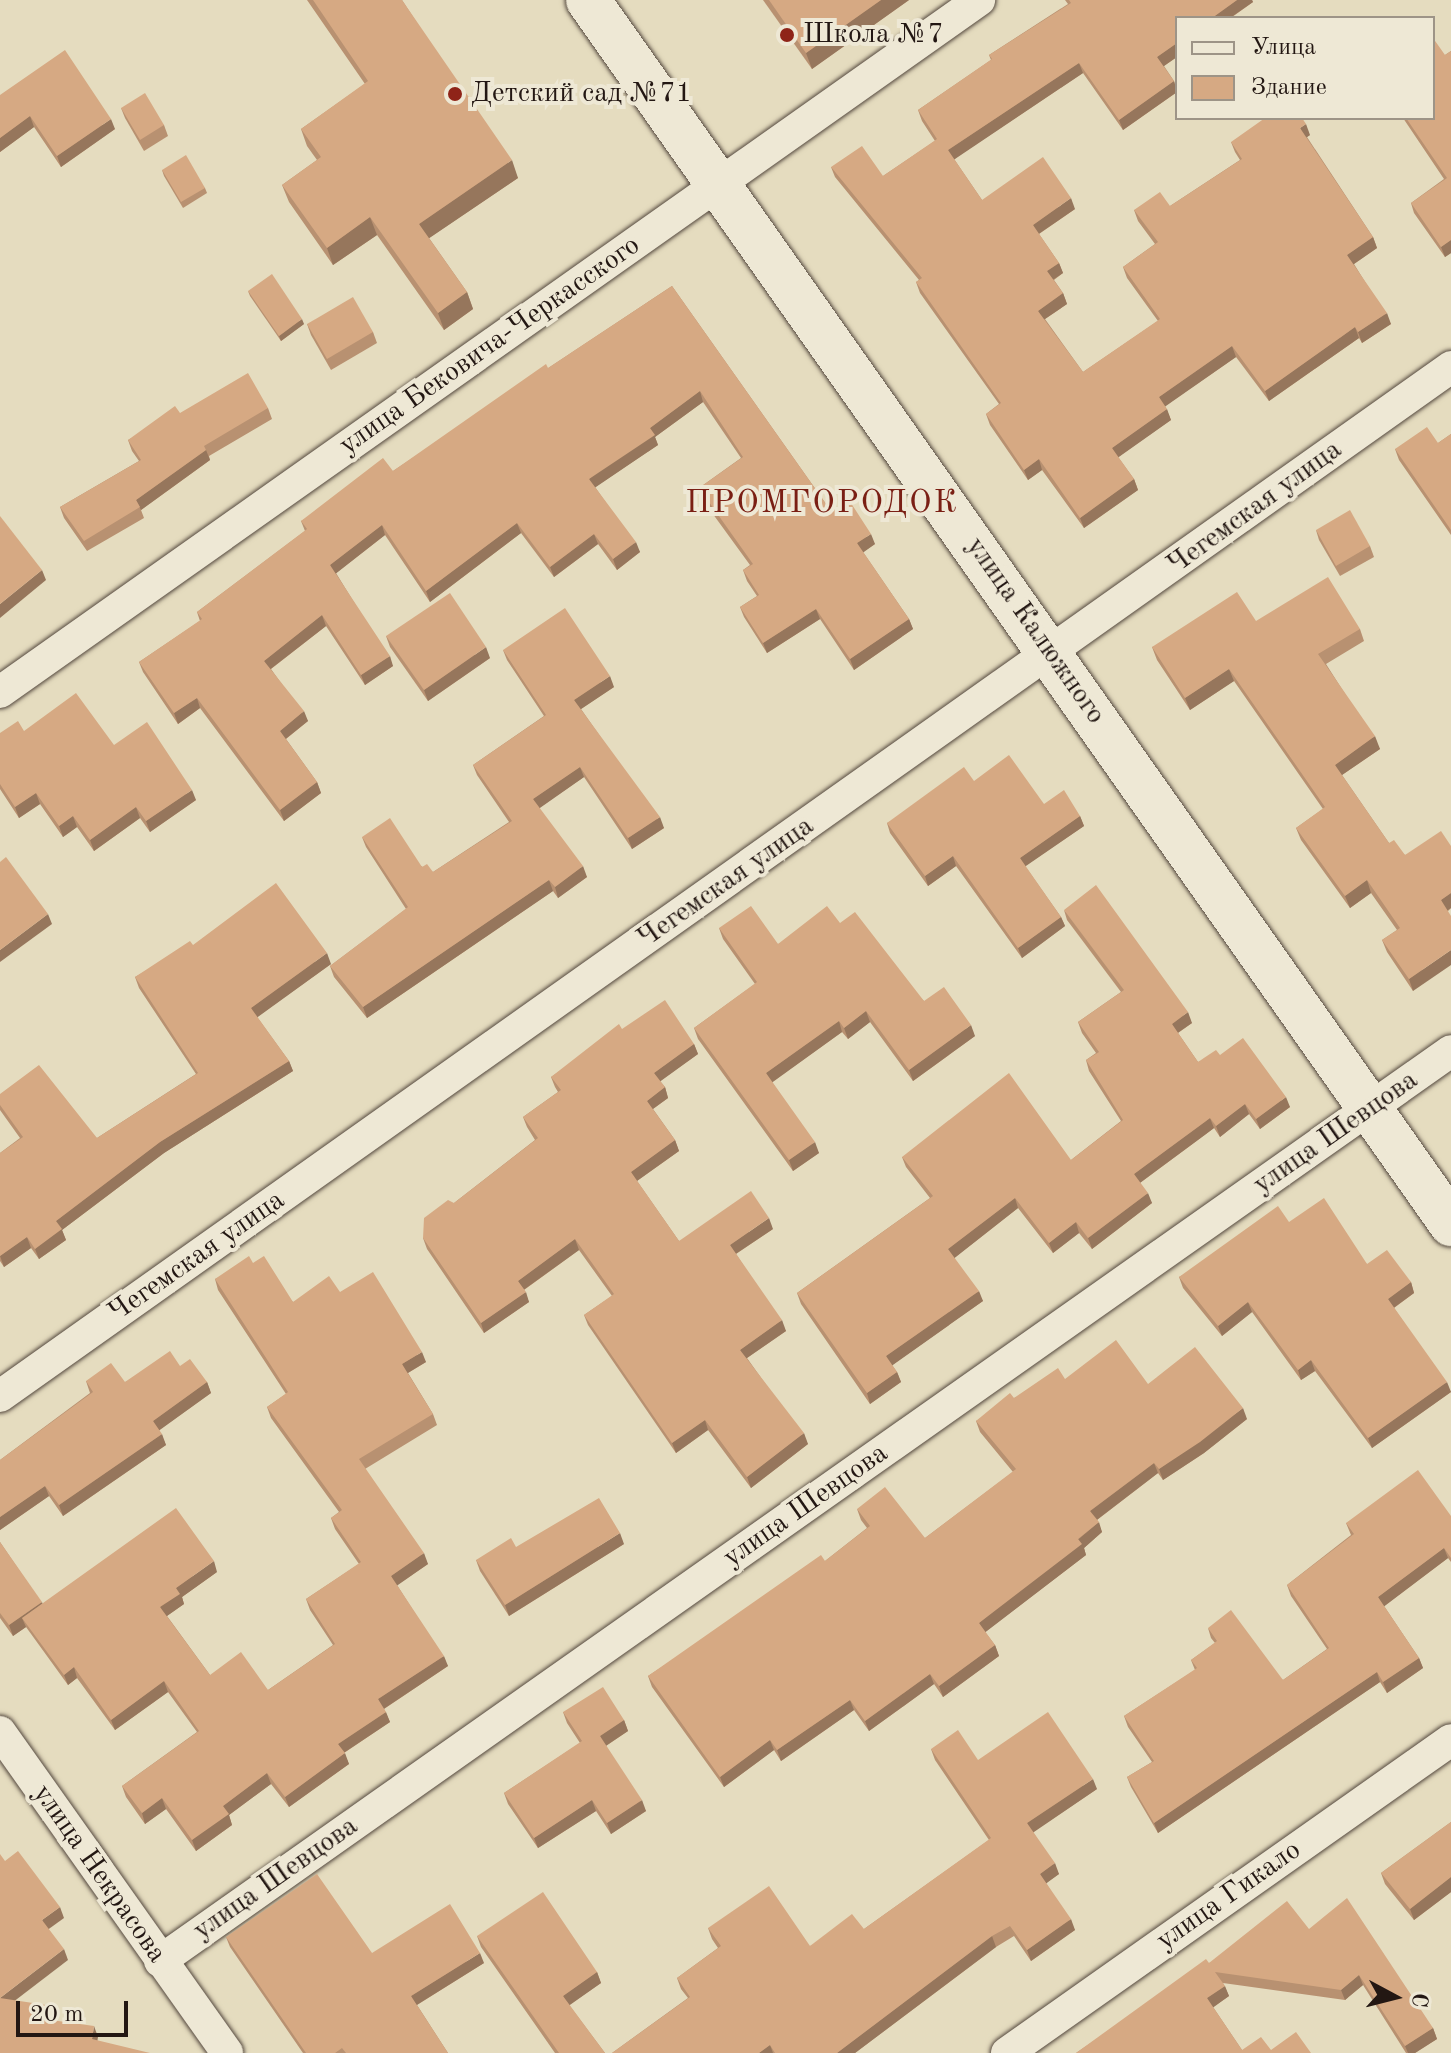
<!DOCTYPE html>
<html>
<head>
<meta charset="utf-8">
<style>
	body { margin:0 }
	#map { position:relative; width:1451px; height:2053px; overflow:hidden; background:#e5dcbf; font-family:"Old Standard TT",serif }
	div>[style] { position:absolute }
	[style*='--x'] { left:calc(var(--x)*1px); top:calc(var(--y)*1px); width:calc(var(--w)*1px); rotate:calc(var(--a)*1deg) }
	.roads { filter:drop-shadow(0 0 2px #54483e) drop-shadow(0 0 2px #54483e) }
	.street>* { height:32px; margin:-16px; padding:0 16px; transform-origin:16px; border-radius:16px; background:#eee8d5 }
	.secondary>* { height:44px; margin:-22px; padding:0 22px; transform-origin:22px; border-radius:22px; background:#eee8d5 }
	.wall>* { inset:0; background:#b89171 }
	.shaded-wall>* { inset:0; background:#96765c }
	.building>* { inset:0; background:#d6a983 }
	.dots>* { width:22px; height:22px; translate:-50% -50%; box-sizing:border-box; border:4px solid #eee8d5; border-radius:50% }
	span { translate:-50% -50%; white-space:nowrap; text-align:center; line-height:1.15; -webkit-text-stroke:8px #eee8d5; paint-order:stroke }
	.poi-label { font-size:28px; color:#231713 }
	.left { translate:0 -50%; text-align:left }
	.street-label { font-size:28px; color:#231713 }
	.quarter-label { font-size:32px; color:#7a1f14; letter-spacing:2px }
	.legend { position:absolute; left:1175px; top:16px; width:260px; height:104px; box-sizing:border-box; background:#eee8d5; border:2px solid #9d9487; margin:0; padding:10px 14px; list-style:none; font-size:24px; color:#231713 }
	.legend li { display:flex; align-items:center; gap:16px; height:40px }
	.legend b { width:40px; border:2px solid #9d9487 }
	.north { position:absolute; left:1355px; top:1957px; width:80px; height:80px; -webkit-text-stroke:6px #eee8d5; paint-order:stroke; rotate:97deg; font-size:22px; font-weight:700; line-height:32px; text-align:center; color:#231713 }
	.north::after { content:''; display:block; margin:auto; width:28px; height:36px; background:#231713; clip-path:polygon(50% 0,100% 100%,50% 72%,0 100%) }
	.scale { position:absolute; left:16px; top:2001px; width:112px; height:36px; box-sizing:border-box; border:4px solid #231713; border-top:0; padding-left:10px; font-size:24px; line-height:28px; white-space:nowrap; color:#231713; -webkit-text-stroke:6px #eee8d5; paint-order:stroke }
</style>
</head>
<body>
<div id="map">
	<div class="roads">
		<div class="street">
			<i style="--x:0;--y:692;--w:1199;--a:-35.25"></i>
			<i style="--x:0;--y:1396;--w:1779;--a:-35.34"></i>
			<i style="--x:0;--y:1732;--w:393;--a:54.7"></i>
			<i style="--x:160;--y:1961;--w:1579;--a:-35.18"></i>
			<i style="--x:1007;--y:2053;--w:543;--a:-35.18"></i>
		</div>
		<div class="secondary">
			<i style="--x:588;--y:0;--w:1498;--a:54.81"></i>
		</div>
	</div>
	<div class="wall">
		<i style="clip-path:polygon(307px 0,402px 0,518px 178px,429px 238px,467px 292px,473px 309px,444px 330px,377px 235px,333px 265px,289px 202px,282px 185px,317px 160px,307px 146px,301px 129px,365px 84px)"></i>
		<i style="clip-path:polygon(763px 0,909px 0,812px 69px)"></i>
		<i style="clip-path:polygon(1065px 0,1252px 0,1253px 2px,1164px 66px,1174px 81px,1177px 92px,1123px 130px,1083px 73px,954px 159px,982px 200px,1075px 209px,1039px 234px,1059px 263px,1063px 273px,1054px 280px,1063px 293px,1067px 304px,1045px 319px,1083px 372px,1158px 321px,1127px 278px,1123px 267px,1155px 244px,1138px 221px,1134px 210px,1170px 206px,1240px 160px,1235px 152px,1231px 142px,1310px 135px,1307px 137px,1373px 237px,1377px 248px,1354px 264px,1391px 324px,1362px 343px,1359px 338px,1269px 401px,1236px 357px,1165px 406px,1171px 420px,1118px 457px,1134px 479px,1138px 490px,1084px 528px,1042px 470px,1028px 480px,990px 425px,986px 414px,999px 404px,920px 293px,916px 282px,919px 280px,835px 177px,831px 167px,883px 176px,935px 141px,922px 121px,918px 110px,991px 60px,989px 55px,1068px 4px)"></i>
		<i style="clip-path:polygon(1451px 51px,1451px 253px,1445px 257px,1414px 213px,1411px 203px,1444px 179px,1403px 118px,1433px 118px,1445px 55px)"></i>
		<i style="clip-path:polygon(0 95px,115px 129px,61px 167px,34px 127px,0 152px)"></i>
		<i style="clip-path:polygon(121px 108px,164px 125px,168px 136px,144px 151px,125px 118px)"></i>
		<i style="clip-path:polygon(162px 170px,205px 188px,207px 193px,183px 208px,164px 176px)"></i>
		<i style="clip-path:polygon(672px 286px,831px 511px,875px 544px,863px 552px,909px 619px,913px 629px,854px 670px,820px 619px,767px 653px,744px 617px,740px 607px,757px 596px,747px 581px,743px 570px,750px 565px,702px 499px,699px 488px,741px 458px,703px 402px,655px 437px,658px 445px,595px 487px,640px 552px,617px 570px,598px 544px,554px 577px,521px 533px,430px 602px,385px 535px,336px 573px,393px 666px,365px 685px,326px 626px,271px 669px,308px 721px,286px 739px,317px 782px,321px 793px,284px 821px,200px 708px,178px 724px,143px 672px,139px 662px,200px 621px,197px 612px,305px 531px,301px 521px,393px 471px)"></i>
		<i style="clip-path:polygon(248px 291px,304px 324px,281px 341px,250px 296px)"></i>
		<i style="clip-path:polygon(307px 324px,373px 332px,377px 343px,331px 370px,311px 335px)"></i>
		<i style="clip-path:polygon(268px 408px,272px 419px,209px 456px,210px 460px,141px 510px,144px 518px,87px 551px,64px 518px,60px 507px,139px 461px,132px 451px,128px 440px,180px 413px)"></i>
		<i style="clip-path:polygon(1451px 434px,1451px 535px,1399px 460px,1395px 449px,1438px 443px)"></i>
		<i style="clip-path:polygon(1316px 530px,1370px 546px,1374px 557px,1340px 576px,1319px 540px)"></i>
		<i style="clip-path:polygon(1256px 621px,1360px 629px,1364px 641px,1326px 664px,1380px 749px,1342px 775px,1389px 843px,1405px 855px,1451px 846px,1451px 908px,1448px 911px,1413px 991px,1387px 952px,1382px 940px,1397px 930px,1371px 893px,1350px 908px,1301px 840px,1296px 828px,1323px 809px,1234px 681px,1190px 710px,1157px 660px,1152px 647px)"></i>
		<i style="clip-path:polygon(386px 636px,490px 658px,428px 701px,390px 647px)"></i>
		<i style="clip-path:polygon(503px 650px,614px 687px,581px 709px,664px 828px,632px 849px,584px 777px,539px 808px,587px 877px,558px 898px,553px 891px,367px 1018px,334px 977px,330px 966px,406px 909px,366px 847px,362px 837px,433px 872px,509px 822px,477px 775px,473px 765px,544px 716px,507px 660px)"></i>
		<i style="clip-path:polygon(24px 731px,114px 745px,196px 800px,150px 832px,140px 818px,94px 851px,77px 827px,63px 837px,40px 804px,19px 818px,0 789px,0 733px)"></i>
		<i style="clip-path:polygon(974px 781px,1080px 816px,1084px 826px,1025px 866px,1061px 917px,1065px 926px,1022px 958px,956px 866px,928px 886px,890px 833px,887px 823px)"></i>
		<i style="clip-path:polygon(1064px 910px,1192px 1023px,1178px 1033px,1198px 1062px,1220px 1055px,1290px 1107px,1260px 1129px,1249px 1114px,1220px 1137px,1214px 1128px,1140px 1183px,1152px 1203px,1092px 1249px,1079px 1233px,1053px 1253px,1018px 1208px,954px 1258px,983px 1301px,892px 1365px,897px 1372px,901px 1382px,870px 1404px,801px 1304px,797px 1293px,930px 1198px,906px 1167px,902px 1157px,1071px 1160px,1121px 1121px,1089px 1071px,1086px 1060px,1096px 1053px,1082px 1033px,1078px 1022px,1121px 992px,1067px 920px)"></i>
		<i style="clip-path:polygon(840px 923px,924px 1001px,975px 1036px,913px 1081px,870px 1022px,848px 1039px,842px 1032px,772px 1082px,819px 1153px,793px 1171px,698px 1039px,694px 1028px,755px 984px,723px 939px,719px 928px,778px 944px)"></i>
		<i style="clip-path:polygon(193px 945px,331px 964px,257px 1017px,289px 1061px,293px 1071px,164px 1153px,62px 1230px,66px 1240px,39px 1259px,31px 1248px,4px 1267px,0 1261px,0 1153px,20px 1138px,0 1110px,0 1094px,97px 1138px,196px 1074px,139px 988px,135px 977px)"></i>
		<i style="clip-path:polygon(622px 1029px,694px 1044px,698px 1054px,660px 1081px,665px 1087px,668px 1098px,653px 1109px,675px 1140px,679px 1151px,637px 1181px,679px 1241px,773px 1229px,736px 1254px,786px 1331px,747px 1358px,808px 1444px,751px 1488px,708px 1430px,676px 1453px,588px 1325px,584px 1315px,612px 1296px,579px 1250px,524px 1290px,529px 1302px,484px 1333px,427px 1249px,423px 1238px,454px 1203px,535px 1140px,527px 1127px,523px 1117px,558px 1092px,555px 1087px,551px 1077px)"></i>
		<i style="clip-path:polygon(1289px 1222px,1367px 1264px,1411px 1282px,1414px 1293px,1394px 1308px,1451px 1392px,1372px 1448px,1315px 1371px,1301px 1380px,1252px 1312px,1222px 1336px,1183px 1288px,1179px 1277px)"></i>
		<i style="clip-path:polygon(253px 1263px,293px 1302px,340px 1292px,426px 1362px,408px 1373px,433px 1414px,437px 1425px,365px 1469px,428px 1564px,397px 1585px,448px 1666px,384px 1709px,390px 1722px,344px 1753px,349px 1764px,289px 1807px,271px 1784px,229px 1815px,232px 1825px,196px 1851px,166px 1809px,145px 1824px,126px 1797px,122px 1786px,197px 1732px,168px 1692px,115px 1730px,77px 1678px,68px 1685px,26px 1627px,13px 1636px,0 1618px,0 1542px,42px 1604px,217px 1572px,182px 1597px,184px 1604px,167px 1616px,210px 1675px,268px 1690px,333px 1645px,310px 1610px,306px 1599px,359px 1564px,335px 1529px,331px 1518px,339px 1512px,271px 1418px,267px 1407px,286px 1394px,218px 1290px,215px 1279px)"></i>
		<i style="clip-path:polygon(180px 1366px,207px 1382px,211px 1393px,159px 1430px,166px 1445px,63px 1516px,49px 1496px,0 1530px,0 1460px,90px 1393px,86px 1381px,125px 1382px)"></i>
		<i style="clip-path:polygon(1065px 1379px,1148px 1384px,1247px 1419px,1204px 1453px,1163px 1480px,1158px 1473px,1097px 1520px,1102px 1532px,1084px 1548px,1086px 1555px,985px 1632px,995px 1645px,999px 1656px,943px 1697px,934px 1684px,869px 1731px,854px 1710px,781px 1761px,774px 1750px,724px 1787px,652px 1687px,648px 1676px,825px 1561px,867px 1528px,861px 1520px,857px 1509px,925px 1538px,1013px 1472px,980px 1432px,976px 1421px,1014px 1398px)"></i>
		<i style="clip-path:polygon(1451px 1516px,1451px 1562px,1448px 1558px,1384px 1606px,1419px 1658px,1423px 1668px,1387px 1693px,1380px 1682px,1158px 1833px,1131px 1787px,1127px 1777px,1152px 1762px,1128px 1727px,1124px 1716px,1195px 1670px,1191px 1660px,1215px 1643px,1211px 1638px,1208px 1628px,1283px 1680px,1327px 1649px,1291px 1596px,1287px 1585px,1351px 1535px,1346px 1523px)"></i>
		<i style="clip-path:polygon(624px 1544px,509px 1616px,480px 1571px,476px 1560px)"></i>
		<i style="clip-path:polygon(563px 1712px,624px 1720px,628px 1731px,606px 1746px,646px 1811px,611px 1834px,596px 1811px,538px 1848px,508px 1804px,504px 1793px,580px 1743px,567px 1723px)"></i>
		<i style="clip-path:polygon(931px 1749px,1097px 1789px,1033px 1832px,1059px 1874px,1046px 1883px,1075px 1930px,1031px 1961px,1014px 1936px,996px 1947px,855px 2053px,612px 2053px,688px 1998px,681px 1989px,677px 1978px,718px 1948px,712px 1939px,708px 1928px,810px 1946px,864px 1929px,989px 1840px,935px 1760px)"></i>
		<i style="clip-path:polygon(1451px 1822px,1451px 1892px,1414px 1920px,1385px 1884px,1381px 1873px)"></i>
		<i style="clip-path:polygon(1309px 1929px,1433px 2028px,1437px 2039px,1415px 2053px,1406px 2053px,1363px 1985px,1345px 2000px,1223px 1983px,1229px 1996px,1213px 2007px,1242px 2050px,1271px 2050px,1076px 2053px,1209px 1963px)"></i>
		<i style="clip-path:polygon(477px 1936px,597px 1972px,601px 1983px,569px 2005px,605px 2053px,555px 2053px,481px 1947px)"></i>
		<i style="clip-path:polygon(226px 1937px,372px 1953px,484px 1963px,417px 2005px,448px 2053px,303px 2053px,230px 1947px)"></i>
	</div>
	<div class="shaded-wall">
		<i style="clip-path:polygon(881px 0,909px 0,812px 69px,806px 53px)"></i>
		<i style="clip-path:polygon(1237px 0,1252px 0,1253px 2px,1230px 18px,1212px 18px)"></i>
		<i style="clip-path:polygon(1177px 43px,1177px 57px,1161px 68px,1157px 57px)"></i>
		<i style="clip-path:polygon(1079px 63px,1083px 73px,952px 161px,948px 150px)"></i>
		<i style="clip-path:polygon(1174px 81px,1177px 92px,1123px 130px,1119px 120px)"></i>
		<i style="clip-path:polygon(30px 116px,34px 127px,0 152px,0 138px)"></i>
		<i style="clip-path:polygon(111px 119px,115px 129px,61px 167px,57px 156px)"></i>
		<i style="clip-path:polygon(1306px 124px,1310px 135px,1304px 139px,1300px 128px)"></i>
		<i style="clip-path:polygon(512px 160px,518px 178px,425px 241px,419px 224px)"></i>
		<i style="clip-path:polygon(1071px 198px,1075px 209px,1037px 235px,1033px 225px)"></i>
		<i style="clip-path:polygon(370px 217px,377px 235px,333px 265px,327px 248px)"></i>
		<i style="clip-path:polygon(1373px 237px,1377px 248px,1351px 266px,1347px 255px)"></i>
		<i style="clip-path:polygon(1451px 240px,1451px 253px,1445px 257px,1441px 247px)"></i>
		<i style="clip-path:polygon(1059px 263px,1063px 273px,1051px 281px,1047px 271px)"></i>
		<i style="clip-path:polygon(467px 292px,473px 309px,444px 330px,438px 313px)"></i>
		<i style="clip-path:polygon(1063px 293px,1067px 304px,1042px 321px,1038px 311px)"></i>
		<i style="clip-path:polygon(1387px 313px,1391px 324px,1362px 343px,1358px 332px)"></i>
		<i style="clip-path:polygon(302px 319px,304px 324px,281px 341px,279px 336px)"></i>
		<i style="clip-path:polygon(1355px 327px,1359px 338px,1269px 401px,1265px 391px)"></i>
		<i style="clip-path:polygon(1232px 346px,1236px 357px,1163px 408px,1159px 397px)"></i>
		<i style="clip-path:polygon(700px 391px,703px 402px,655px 437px,658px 445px,593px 489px,589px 479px,650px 428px)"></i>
		<i style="clip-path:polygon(1167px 409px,1171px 420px,1116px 459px,1112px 448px)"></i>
		<i style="clip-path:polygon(206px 450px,210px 460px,141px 510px,136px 500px)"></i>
		<i style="clip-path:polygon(1039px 459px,1042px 470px,1028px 480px,1024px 470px)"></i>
		<i style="clip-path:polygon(1134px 479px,1138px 490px,1084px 528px,1080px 518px)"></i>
		<i style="clip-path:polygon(517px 523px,521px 533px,430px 602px,426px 591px)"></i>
		<i style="clip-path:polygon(382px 525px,385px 535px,334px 575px,330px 565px)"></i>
		<i style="clip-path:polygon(594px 534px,598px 544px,554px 577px,550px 567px)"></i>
		<i style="clip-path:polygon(871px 534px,875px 544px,861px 554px,857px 543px)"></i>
		<i style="clip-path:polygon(636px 542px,640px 552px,617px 570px,613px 559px)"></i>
		<i style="clip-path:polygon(42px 570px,46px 580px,0 618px,0 604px)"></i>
		<i style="clip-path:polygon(816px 609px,820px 619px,767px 653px,763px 643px)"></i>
		<i style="clip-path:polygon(322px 615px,326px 626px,268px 671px,264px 661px)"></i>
		<i style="clip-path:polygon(909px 619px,913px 629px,854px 670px,850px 659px)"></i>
		<i style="clip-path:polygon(486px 647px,490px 658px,428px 701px,424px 690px)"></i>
		<i style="clip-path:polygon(390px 656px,393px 666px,365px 685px,361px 675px)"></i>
		<i style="clip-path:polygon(1229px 669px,1234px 681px,1190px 710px,1185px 698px)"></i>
		<i style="clip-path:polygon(610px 676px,614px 687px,578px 711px,574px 700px)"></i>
		<i style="clip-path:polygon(197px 698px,200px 708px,178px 724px,174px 713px)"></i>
		<i style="clip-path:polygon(304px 711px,308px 721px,283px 741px,280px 731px)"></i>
		<i style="clip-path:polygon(1375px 736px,1380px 749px,1339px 777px,1335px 765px)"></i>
		<i style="clip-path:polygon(580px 767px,584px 777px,537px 810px,533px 799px)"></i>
		<i style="clip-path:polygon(317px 782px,321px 793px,284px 821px,280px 810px)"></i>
		<i style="clip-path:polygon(192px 790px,196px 800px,150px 832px,146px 821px)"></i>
		<i style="clip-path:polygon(36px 793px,40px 804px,19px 818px,15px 807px)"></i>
		<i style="clip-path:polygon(136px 807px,140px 818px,94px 851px,90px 840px)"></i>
		<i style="clip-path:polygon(73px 816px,77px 827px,63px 837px,59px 826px)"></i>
		<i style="clip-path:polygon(1080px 816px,1084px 826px,1023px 868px,1020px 858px)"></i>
		<i style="clip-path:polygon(660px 817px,664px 828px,632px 849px,628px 838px)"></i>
		<i style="clip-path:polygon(953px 856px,956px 866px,928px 886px,925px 876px)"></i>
		<i style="clip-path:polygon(583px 866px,587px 877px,558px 898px,555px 887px)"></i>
		<i style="clip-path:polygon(549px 880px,553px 891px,367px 1018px,363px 1007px)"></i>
		<i style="clip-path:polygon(1367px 880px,1371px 893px,1350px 908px,1345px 896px)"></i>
		<i style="clip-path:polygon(1451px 893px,1451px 908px,1445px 912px,1441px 900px)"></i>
		<i style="clip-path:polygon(48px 914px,52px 924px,0 962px,0 950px)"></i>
		<i style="clip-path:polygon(1061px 917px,1065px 926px,1022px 958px,1018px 948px)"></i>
		<i style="clip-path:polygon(1451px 950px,1451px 965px,1413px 991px,1409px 979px)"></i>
		<i style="clip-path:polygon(327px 953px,331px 964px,255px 1019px,251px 1008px)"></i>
		<i style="clip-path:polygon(866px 1011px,870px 1022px,848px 1039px,844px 1028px)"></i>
		<i style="clip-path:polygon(1188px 1012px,1192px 1023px,1176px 1034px,1172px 1024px)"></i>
		<i style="clip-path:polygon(839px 1021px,842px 1032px,770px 1084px,766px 1073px)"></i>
		<i style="clip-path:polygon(971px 1025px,975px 1036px,913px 1081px,909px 1070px)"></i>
		<i style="clip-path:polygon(694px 1044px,698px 1054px,658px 1083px,654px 1073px)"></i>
		<i style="clip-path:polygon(289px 1061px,293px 1071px,164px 1153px,62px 1230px,66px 1240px,39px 1259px,35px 1249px,56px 1221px,160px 1142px)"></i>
		<i style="clip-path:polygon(665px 1087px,668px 1098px,650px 1111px,647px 1101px)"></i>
		<i style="clip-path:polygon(1286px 1097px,1290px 1107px,1260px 1129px,1256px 1119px)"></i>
		<i style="clip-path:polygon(1245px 1104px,1249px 1114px,1220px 1137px,1216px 1126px)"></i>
		<i style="clip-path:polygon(1210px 1118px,1214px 1128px,1137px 1185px,1134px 1174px)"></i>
		<i style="clip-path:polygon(675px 1140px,679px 1151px,634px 1183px,631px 1172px)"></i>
		<i style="clip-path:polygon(815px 1142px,819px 1153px,793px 1171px,789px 1160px)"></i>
		<i style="clip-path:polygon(1148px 1193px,1152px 1203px,1092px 1249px,1088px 1238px)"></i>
		<i style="clip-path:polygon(1015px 1198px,1018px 1208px,952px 1260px,948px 1249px)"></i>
		<i style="clip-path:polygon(769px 1218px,773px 1229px,734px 1255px,730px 1245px)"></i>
		<i style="clip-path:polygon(1076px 1222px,1079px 1233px,1053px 1253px,1049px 1243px)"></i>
		<i style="clip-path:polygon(27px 1237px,31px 1248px,4px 1267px,0 1256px)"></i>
		<i style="clip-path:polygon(575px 1239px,579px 1250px,522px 1291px,518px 1281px)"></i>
		<i style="clip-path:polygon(1411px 1282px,1414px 1293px,1392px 1309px,1388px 1299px)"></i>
		<i style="clip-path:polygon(979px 1291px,983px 1301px,890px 1367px,886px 1356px)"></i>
		<i style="clip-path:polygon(526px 1292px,529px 1302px,484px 1333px,481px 1323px)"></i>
		<i style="clip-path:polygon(1248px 1302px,1252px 1312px,1222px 1336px,1218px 1326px)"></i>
		<i style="clip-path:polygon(782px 1320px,786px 1331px,744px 1360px,740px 1350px)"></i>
		<i style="clip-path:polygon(422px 1352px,426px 1362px,406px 1374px,402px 1364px)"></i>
		<i style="clip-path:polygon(1311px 1360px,1315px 1371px,1301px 1380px,1298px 1370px)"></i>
		<i style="clip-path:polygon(897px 1372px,901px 1382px,870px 1404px,867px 1393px)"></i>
		<i style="clip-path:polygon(207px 1382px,211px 1393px,157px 1432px,153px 1421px)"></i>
		<i style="clip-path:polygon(1447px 1382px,1451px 1392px,1372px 1448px,1368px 1438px)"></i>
		<i style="clip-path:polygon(1243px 1408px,1247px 1419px,1204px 1453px,1163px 1480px,1159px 1469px)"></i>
		<i style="clip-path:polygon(705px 1420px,708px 1430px,676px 1453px,672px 1443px)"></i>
		<i style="clip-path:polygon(804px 1433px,808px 1444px,751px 1488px,747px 1477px)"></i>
		<i style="clip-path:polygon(162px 1434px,166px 1445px,63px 1516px,59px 1505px)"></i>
		<i style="clip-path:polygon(1154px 1463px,1158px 1473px,1094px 1522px,1090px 1511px)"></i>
		<i style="clip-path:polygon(45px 1486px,49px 1496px,0 1530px,0 1517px)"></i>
		<i style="clip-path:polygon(1099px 1522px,1102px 1532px,1084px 1548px,1086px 1555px,983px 1634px,979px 1623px)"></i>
		<i style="clip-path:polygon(620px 1533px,624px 1544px,509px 1616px,505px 1605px)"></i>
		<i style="clip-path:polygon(1444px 1548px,1448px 1558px,1382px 1608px,1378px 1597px)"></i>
		<i style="clip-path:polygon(424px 1553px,428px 1564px,395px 1587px,391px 1576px)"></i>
		<i style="clip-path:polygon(214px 1561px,217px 1572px,182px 1597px,184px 1604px,164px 1618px,160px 1607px,176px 1588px)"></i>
		<i style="clip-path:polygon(42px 1602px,46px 1613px,22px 1618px,26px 1627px,13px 1636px,9px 1625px)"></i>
		<i style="clip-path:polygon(995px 1645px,999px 1656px,943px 1697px,939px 1686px)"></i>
		<i style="clip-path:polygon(444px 1656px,448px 1666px,382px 1710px,378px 1699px)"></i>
		<i style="clip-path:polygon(1419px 1658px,1423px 1668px,1387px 1693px,1383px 1682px)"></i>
		<i style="clip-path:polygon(74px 1667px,77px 1678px,68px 1685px,64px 1675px)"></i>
		<i style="clip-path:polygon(1377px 1672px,1380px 1682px,1158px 1833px,1154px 1823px)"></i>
		<i style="clip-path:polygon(930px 1674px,934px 1684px,869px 1731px,865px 1721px)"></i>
		<i style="clip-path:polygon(164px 1681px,168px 1692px,115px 1730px,111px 1720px)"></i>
		<i style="clip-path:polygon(850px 1700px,854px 1710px,781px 1761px,777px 1750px)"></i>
		<i style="clip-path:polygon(386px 1712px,390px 1722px,342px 1754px,338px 1744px)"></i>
		<i style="clip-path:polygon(624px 1720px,628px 1731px,604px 1747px,600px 1736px)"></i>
		<i style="clip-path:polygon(770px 1740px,774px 1750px,724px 1787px,720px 1777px)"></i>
		<i style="clip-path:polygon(345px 1753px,349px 1764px,289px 1807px,285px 1797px)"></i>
		<i style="clip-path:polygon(267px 1773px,271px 1784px,229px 1815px,232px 1825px,196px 1851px,192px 1840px,223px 1806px)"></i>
		<i style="clip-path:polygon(1093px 1779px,1097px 1789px,1031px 1834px,1027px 1823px)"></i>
		<i style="clip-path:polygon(162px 1798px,166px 1809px,145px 1824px,142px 1813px)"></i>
		<i style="clip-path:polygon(592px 1800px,596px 1811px,538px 1848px,534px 1838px)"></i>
		<i style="clip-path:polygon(642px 1800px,646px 1811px,611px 1834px,607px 1823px)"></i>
		<i style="clip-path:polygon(1055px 1863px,1059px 1874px,1044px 1885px,1040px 1874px)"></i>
		<i style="clip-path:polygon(1451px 1877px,1451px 1892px,1414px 1920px,1410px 1909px)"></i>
		<i style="clip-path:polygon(60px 1907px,64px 1918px,46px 1931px,42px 1920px)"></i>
		<i style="clip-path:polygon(1071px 1919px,1075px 1930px,1031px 1961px,1027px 1950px)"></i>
		<i style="clip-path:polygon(992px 1936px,996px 1947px,855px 2053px,837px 2053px)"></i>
		<i style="clip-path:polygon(64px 1949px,68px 1960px,4px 2009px,0 1998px)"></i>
		<i style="clip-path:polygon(480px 1953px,484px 1963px,415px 2006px,411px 1996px)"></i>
		<i style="clip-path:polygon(597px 1972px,601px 1983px,567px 2007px,563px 1996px)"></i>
		<i style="clip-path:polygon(1359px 1975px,1363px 1985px,1345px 2000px,1341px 1990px)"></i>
		<i style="clip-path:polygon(1225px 1986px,1229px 1996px,1211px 2009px,1207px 1998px)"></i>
		<i style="clip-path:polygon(46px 2005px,50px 2016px,48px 2030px,44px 2019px)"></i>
		<i style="clip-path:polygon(94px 2026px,98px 2037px,96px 2049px,92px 2039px)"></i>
		<i style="clip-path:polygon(1433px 2028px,1437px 2039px,1415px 2053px,1408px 2053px,1405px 2046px)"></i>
		<i style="clip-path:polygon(770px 2045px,773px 2053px,759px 2053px)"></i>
	</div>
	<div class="building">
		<i style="clip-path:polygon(313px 0,402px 0,512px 160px,419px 224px,467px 292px,438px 313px,370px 217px,327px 248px,282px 185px,321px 157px,301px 129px,368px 81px)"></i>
		<i style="clip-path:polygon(769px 0,881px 0,806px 53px)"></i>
		<i style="clip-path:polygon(1069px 0,1237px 0,1212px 18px,1177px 18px,1177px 43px,1157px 57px,1174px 81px,1119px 120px,1079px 63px,948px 150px,982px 200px,1043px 157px,1071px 198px,1033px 225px,1059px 263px,1047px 271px,1063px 293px,1038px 311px,1083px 372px,1160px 319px,1123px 267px,1158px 242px,1134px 210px,1160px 192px,1170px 206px,1242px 159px,1231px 142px,1265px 118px,1302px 118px,1306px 124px,1300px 128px,1373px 237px,1347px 255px,1387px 313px,1358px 332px,1355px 327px,1265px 391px,1232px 346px,1159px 397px,1167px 409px,1112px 448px,1134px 479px,1080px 518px,1039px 459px,1024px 470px,986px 414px,1001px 403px,916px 282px,922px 278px,831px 167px,862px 146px,883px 176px,937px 139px,918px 110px,992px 59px,989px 55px,1071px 3px)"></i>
		<i style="clip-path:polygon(1433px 38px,1445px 55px,1451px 51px,1451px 240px,1441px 247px,1411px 203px,1447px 178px,1406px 118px,1433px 118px)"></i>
		<i style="clip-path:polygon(65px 50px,111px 119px,57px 156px,30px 116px,0 138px,0 95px)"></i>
		<i style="clip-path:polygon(145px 93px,164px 125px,140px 140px,121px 108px)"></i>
		<i style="clip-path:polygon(186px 155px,205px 188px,181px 202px,162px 170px)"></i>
		<i style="clip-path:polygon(272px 274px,302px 319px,279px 336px,248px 291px)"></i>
		<i style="clip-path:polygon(672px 286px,831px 511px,849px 500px,871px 534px,857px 543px,909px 619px,850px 659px,816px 609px,763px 643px,740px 607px,759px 595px,743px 570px,753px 564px,699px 488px,743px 457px,700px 391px,650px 428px,655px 435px,589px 479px,636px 542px,613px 559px,594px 534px,550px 567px,517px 523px,426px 591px,382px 525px,330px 565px,390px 656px,361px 675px,322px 615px,264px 661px,304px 711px,280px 731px,317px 782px,280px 810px,197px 698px,174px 713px,139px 662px,202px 619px,197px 612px,307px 529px,301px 521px,383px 458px,393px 471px,546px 364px,548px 368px)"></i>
		<i style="clip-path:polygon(353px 297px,373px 332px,327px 359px,307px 324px)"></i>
		<i style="clip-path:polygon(248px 373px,268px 408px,204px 446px,206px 450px,136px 500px,140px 507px,84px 541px,60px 507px,141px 460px,128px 440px,175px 406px,180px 413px)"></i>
		<i style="clip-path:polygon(1427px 427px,1438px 443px,1451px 434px,1451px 530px,1395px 449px)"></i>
		<i style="clip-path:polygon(1350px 510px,1370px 546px,1336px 566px,1316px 530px)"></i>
		<i style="clip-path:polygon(0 516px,42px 570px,0 604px)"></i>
		<i style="clip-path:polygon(1328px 577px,1360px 629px,1318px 654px,1375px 736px,1335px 765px,1389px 843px,1394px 840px,1405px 855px,1441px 831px,1451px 846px,1451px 893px,1441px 900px,1451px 916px,1451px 950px,1409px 979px,1382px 940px,1400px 928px,1367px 880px,1345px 896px,1296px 828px,1325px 807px,1229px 669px,1185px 698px,1152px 647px,1237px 592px,1256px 621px)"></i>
		<i style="clip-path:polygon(450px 593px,486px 647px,424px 690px,386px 636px)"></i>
		<i style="clip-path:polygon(565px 608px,610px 676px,574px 700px,660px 817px,628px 838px,580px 767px,533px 799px,583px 866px,555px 887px,549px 880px,363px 1007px,330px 966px,408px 907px,362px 837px,390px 818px,422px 867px,427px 864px,433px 872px,512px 821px,473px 765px,546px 715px,503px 650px)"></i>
		<i style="clip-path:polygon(76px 693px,114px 745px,147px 722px,192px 790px,146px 821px,136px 807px,90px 840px,73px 816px,59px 826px,36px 793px,15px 807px,0 784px,0 733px,18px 721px,24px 731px)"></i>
		<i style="clip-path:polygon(1009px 755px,1044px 804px,1064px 790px,1080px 816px,1020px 858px,1061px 917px,1018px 948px,953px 856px,925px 876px,887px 823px,964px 767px,974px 781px)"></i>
		<i style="clip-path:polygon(6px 857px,48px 914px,0 950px,0 862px)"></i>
		<i style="clip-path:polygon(276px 883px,327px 953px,251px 1008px,289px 1061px,160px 1142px,56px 1221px,62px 1229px,35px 1249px,27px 1237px,0 1256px,0 1153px,23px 1137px,0 1105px,0 1094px,39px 1065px,97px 1138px,198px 1073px,135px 977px,190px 941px,193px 945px)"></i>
		<i style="clip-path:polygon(1096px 885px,1188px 1012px,1172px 1024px,1198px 1062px,1216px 1050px,1220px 1055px,1243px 1038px,1286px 1097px,1256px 1119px,1245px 1104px,1216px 1126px,1210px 1118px,1134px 1174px,1148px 1193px,1088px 1238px,1076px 1222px,1049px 1243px,1015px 1198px,948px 1249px,979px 1291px,886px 1356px,897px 1372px,867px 1393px,797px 1293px,933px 1196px,902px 1157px,1009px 1073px,1071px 1160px,1123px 1120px,1086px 1060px,1099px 1052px,1078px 1022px,1124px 990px,1064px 910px)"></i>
		<i style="clip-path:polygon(751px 906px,778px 944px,827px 906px,840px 923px,855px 912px,924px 1001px,944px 987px,971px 1025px,909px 1070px,866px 1011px,844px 1028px,839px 1021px,766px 1073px,815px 1142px,789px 1160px,694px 1028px,757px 982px,719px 928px)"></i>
		<i style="clip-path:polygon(665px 1000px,694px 1044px,654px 1073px,665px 1087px,647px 1101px,675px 1140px,631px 1172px,679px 1241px,751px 1191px,769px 1218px,730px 1245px,782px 1320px,740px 1350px,804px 1433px,747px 1477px,705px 1420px,672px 1443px,584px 1315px,614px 1294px,575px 1239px,518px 1281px,526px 1292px,481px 1323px,423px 1238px,424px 1218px,448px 1200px,454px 1203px,538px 1138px,523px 1117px,561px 1090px,551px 1077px,619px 1024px,622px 1029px)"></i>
		<i style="clip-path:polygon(1324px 1198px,1367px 1264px,1387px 1250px,1411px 1282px,1388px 1299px,1447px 1382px,1368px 1438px,1311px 1360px,1298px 1370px,1248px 1302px,1218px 1326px,1179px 1277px,1278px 1206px,1289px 1222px)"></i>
		<i style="clip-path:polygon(249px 1256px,253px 1263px,264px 1256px,293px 1302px,329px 1276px,340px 1292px,373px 1272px,422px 1352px,402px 1364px,433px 1414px,359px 1459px,424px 1553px,391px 1576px,444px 1656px,378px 1699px,386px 1712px,338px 1744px,345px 1753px,285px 1797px,267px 1773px,223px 1806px,229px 1814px,192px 1840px,162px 1798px,142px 1813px,122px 1786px,199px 1731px,164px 1681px,111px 1720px,74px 1667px,64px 1675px,22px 1618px,176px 1508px,214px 1561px,176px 1588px,180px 1594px,160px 1607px,210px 1675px,241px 1652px,268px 1690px,335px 1644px,306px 1599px,361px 1562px,331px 1518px,342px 1510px,267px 1407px,288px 1392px,215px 1279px)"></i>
		<i style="clip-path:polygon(1116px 1340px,1148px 1384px,1195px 1347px,1243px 1408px,1200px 1442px,1159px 1469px,1154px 1463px,1090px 1511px,1099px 1522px,1078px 1539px,1082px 1544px,979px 1623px,995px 1645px,939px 1686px,930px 1674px,865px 1721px,850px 1700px,777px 1750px,770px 1740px,720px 1777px,648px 1676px,821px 1555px,825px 1561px,870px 1526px,857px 1509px,885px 1487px,925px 1538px,1016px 1469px,976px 1421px,1010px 1393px,1014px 1398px,1058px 1368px,1065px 1379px)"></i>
		<i style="clip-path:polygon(170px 1351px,180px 1366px,190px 1359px,207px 1382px,153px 1421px,162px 1434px,59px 1505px,45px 1486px,0 1517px,0 1460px,93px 1392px,86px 1381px,111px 1363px,125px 1382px)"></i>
		<i style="clip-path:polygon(1418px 1470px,1451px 1516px,1451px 1558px,1444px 1548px,1378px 1597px,1419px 1658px,1383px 1682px,1377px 1672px,1154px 1823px,1127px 1777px,1154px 1761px,1124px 1716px,1197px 1668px,1191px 1660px,1217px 1641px,1208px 1628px,1231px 1610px,1283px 1680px,1329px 1648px,1287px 1585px,1354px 1534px,1346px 1523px)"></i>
		<i style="clip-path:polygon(599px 1498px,620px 1533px,505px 1605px,476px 1560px,511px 1538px,516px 1547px)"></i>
		<i style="clip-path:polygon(0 1542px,42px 1602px,9px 1625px,0 1613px)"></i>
		<i style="clip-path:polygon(603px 1687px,624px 1720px,600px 1736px,642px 1800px,607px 1823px,592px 1800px,534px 1838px,504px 1793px,582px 1741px,563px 1712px)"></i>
		<i style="clip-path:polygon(1048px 1712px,1093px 1779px,1027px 1823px,1055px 1863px,1040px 1874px,1071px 1919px,1027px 1950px,1010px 1926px,992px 1936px,837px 2053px,775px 2053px,770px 2045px,759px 2053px,612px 2053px,690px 1997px,677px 1978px,721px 1946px,708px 1928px,769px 1886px,810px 1946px,852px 1914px,864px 1929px,991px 1838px,931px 1749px,958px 1730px,978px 1760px)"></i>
		<i style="clip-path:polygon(1451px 1822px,1451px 1877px,1410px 1909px,1381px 1873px)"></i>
		<i style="clip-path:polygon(18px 1851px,60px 1907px,42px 1920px,64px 1949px,0 1998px,0 1854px,5px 1861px)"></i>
		<i style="clip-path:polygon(317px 1874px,372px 1953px,450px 1904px,480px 1953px,411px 1996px,448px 2053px,346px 2053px,342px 2048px,335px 2053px,306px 2053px,226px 1937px)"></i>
		<i style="clip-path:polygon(543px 1892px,597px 1972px,563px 1996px,605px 2053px,559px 2053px,477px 1936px)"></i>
		<i style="clip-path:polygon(1347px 1898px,1433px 2028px,1405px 2046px,1359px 1975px,1341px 1990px,1215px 1972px,1225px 1986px,1207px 1998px,1242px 2050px,1261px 2037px,1271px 2050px,1296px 2032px,1311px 2053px,1076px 2053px,1206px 1959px,1209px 1963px,1287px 1901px,1309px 1929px)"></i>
		<i style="clip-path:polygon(0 1998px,46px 2005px,44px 2019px,94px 2026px,92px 2039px,150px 2053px,0 2053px)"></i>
	</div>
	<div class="dots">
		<i style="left:787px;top:35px;background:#8f2418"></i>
		<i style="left:455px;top:94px;background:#8f2418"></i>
	</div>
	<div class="poi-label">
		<span class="left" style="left:803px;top:35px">Школа №7</span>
		<span class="left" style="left:471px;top:94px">Детский сад №71</span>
	</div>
	<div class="street-label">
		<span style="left:490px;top:346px;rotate:-35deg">улица Бековича-Черкасского</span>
		<span style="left:1255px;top:508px;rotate:-36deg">Чегемская улица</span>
		<span style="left:1035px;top:631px;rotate:55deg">улица Калюжного</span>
		<span style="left:726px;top:883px;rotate:-35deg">Чегемская улица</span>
		<span style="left:1336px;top:1133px;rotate:-35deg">улица Шевцова</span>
		<span style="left:197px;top:1257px;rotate:-35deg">Чегемская улица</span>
		<span style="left:806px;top:1506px;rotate:-35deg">улица Шевцова</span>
		<span style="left:99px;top:1874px;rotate:55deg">улица Некрасова</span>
		<span style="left:276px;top:1879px;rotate:-35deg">улица Шевцова</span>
		<span style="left:1229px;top:1896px;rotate:-35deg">улица Гикало</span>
	</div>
	<div class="quarter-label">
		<span style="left:822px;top:504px">ПРОМГОРОДОК</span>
	</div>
	<ul class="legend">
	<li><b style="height:10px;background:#eee8d5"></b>Улица</li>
	<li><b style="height:22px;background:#d6a983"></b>Здание</li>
	</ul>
	<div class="north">С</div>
	<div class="scale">20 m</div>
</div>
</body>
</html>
